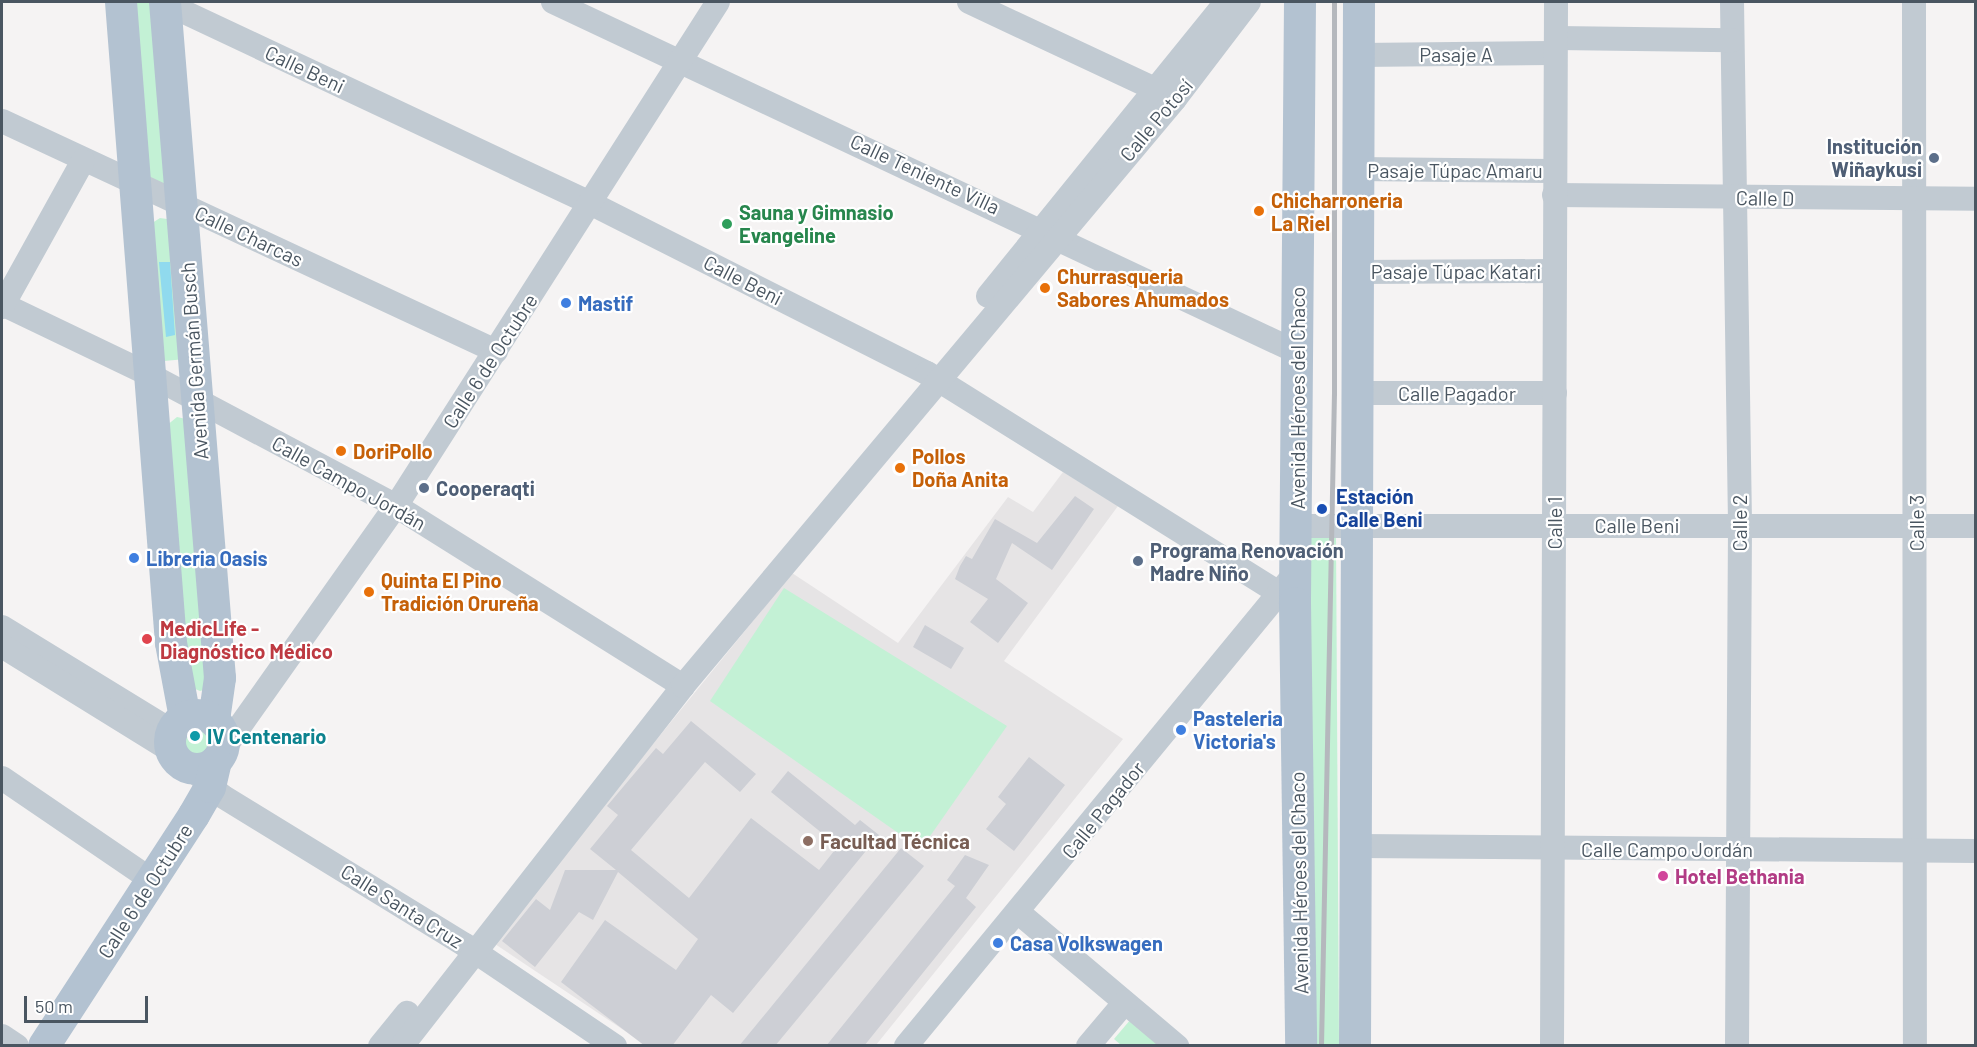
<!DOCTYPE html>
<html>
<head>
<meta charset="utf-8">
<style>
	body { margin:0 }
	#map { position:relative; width:1977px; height:1047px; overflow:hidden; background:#f5f3f3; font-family:Barlow,sans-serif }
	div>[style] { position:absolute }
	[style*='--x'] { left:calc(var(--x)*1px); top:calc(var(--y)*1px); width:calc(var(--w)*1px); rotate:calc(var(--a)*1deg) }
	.education>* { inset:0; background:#e6e4e5 }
	.green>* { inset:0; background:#c3f1d5 }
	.round { border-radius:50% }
	.water>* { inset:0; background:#90daee }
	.building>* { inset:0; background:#cdcfd5 }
	.minor>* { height:24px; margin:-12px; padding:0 12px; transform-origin:12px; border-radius:12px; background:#c1cad2 }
	.major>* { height:32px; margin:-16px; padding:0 16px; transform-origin:16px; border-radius:16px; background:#b3c2d1 }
	.major>.ring { margin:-16px; padding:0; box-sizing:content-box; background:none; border:32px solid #b3c2d1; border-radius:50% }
	.rail>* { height:4.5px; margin:-2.25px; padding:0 2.25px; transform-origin:2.25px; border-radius:2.25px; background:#b5b8bd }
	.dots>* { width:16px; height:16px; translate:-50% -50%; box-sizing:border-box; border:3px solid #fff; border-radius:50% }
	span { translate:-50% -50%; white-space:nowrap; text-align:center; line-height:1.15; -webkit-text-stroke:4.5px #fff; paint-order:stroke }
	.street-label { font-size:20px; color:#4a5661 }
	.service-label { font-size:20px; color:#4e5e75; font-weight:700 }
	.right { translate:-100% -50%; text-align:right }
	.left { translate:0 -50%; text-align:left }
	.food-label { font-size:20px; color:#c56008; font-weight:700 }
	.leisure-label { font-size:20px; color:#27864d; font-weight:700 }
	.shop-label { font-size:20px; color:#366cbe; font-weight:700 }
	.transit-label { font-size:20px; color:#164399; font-weight:700 }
	.health-label { font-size:20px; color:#be3a42; font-weight:700 }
	.culture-label { font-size:20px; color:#0d838f; font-weight:700 }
	.education-label { font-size:20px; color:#785e54; font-weight:700 }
	.hotel-label { font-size:20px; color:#b23c85; font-weight:700 }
	.frame { position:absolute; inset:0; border:3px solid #4a5661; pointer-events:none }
	.scale { position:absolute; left:24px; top:996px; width:124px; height:27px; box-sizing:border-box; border:3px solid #4a5661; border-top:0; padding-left:8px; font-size:18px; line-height:21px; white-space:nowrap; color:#4a5661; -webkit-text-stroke:4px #fff; paint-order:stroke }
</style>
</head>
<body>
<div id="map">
	<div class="education">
		<i style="clip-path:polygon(1063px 472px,1118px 506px,1004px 661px,1123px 739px,876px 1045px,646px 1045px,492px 942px,792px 573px,898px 643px,1008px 497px,1033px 512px)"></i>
	</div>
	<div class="green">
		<i style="clip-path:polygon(128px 2px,158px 2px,171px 194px,144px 183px)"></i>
		<i style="clip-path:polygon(160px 218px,167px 219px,186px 359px,164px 361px,149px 225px)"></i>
		<i style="clip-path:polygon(177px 417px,186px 419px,207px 689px,200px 691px,188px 686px,166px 426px)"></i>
		<i style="clip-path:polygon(1309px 532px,1336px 536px,1339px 1045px,1303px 1046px)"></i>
		<i style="clip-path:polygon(784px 588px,1007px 726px,921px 849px,710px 701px)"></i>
		<i class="round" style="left:179px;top:721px;width:34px;height:34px"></i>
		<i style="clip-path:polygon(1131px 1019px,1162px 1045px,1121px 1045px,1114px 1039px)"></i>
	</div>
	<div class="water">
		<i style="clip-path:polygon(170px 262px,175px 335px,166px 337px,159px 262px)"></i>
	</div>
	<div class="building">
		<i style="clip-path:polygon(1075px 496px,1094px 509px,1052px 570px,1012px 543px,996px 579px,1028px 603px,998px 643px,970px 622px,988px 599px,955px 579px,960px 566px,966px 556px,972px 559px,995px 519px,1037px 543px)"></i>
		<i style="clip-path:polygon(925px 625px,964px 648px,951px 669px,913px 647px)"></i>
		<i style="clip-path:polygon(691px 721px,756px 774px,740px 792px,705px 762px,631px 850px,689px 898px,751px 818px,819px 870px,838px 846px,771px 792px,788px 771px,855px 825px,860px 820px,879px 835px,733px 1013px,711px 995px,672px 1046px,645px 1046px,561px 982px,605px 920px,676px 970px,698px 939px,618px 872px,593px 920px,579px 912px,535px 967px,502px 941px,536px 899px,550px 910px,565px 870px,616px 870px,590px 849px,618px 815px,607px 806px,656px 748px,663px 754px)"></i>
		<i style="clip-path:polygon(1029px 757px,1065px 785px,1014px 851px,986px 829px,1006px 804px,998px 797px)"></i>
		<i style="clip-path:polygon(901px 848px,924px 866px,775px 1046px,739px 1046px)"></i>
		<i style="clip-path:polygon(965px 855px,989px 865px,966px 898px,976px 907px,864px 1046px,826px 1046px,955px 886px,947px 880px)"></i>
	</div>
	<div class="minor">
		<i style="--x:553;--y:2;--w:820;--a:25.19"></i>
		<i style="--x:969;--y:2;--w:222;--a:25.1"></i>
		<i style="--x:1732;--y:2;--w:523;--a:89.12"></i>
		<i style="--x:1740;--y:525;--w:521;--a:90.33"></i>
		<i style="--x:1914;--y:2;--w:1044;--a:89.95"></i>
		<i style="--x:165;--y:3;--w:472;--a:25.2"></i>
		<i style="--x:592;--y:204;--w:375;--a:26.8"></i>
		<i style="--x:927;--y:373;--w:434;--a:32"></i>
		<i style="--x:1557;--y:38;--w:175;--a:0.7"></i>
		<i style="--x:1359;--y:55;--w:194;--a:-0.6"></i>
		<i style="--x:2;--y:121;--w:545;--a:24.97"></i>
		<i style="--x:1357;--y:169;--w:196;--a:0.6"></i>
		<i style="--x:1554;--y:195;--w:422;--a:0.5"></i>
		<i style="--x:1358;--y:272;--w:196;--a:-0.3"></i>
		<i style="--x:988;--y:296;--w:378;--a:-51"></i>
		<i style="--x:2;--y:304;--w:166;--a:25.6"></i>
		<i style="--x:152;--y:376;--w:276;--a:28"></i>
		<i style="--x:396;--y:506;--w:339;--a:32.1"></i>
		<i style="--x:2;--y:307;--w:167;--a:-61"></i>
		<i style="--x:1360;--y:393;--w:195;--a:0"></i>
		<i style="--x:1298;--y:526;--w:678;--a:0"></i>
		<i style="--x:2;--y:627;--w:199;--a:31.5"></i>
		<i style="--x:2;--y:646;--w:201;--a:31.8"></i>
		<i style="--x:223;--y:750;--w:299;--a:-54.7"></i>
		<i style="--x:396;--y:506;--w:598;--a:-57.43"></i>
		<i style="--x:190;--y:767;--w:43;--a:42.2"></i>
		<i style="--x:222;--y:796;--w:285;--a:31.5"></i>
		<i style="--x:465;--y:945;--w:181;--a:34"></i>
		<i style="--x:2;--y:778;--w:183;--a:34.3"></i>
		<i style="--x:1358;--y:846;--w:618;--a:0.46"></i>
		<i style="--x:1019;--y:913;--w:207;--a:40.1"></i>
		<i style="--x:2;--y:1036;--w:18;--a:34"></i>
		<i style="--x:380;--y:1046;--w:43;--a:-50.7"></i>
		<i style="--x:402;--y:1046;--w:457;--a:-52"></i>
		<i style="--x:683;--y:686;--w:766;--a:-50.03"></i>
		<i style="--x:1175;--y:99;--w:122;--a:-52.7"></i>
		<i style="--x:906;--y:1046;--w:601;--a:-50.54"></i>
		<i style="--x:1088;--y:1046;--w:57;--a:-49.9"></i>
		<i style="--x:1552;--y:1046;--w:1044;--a:-89.78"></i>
	</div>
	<div class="major">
		<i style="--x:121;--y:2;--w:643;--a:85.54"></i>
		<i style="--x:171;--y:643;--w:76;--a:79.4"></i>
		<i style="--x:165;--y:2;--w:678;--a:85.35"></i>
		<i style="--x:220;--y:678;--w:42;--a:98.1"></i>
		<i style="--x:1300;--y:2;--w:601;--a:90.48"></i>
		<i style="--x:1295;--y:603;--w:443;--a:89.2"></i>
		<i class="ring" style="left:170px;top:715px;width:22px;height:22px"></i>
		<i style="--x:44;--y:1046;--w:275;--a:-57"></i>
		<i style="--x:194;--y:815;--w:32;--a:-60"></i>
		<i style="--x:210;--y:787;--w:26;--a:-77"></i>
		<i style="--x:1355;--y:1046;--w:1044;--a:-89.78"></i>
	</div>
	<div class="rail">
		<i style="--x:1321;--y:1046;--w:652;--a:-88.86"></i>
		<i style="--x:1334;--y:394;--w:392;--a:-90"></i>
	</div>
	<div class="dots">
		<i style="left:1934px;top:158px;background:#5c6f8a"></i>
		<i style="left:1259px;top:211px;background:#e8710a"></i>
		<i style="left:727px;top:224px;background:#2e9e5b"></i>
		<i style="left:1045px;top:288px;background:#e8710a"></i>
		<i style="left:566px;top:303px;background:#3f7fe0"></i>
		<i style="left:341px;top:451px;background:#e8710a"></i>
		<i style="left:900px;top:468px;background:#e8710a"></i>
		<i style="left:424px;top:488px;background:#5c6f8a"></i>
		<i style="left:1322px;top:509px;background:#1a4fb4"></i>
		<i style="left:134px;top:558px;background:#3f7fe0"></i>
		<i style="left:1138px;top:561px;background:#5c6f8a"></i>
		<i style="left:369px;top:592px;background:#e8710a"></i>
		<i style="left:147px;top:639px;background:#e0444e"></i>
		<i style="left:1181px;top:730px;background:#3f7fe0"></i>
		<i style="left:195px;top:736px;background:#0f9aa8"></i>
		<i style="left:808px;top:841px;background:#8d6e63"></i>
		<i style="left:1663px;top:876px;background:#d1479c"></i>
		<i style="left:998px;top:943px;background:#3f7fe0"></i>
	</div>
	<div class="street-label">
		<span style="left:1456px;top:54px">Pasaje A</span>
		<span style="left:305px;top:69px;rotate:25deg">Calle Beni</span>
		<span style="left:1156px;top:120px;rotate:-50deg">Calle Potosí</span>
		<span style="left:1455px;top:170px">Pasaje Túpac Amaru</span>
		<span style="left:925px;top:174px;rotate:25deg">Calle Teniente Villa</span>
		<span style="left:1765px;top:198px;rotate:1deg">Calle D</span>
		<span style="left:249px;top:236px;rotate:25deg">Calle Charcas</span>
		<span style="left:1456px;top:271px">Pasaje Túpac Katari</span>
		<span style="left:743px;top:280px;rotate:27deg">Calle Beni</span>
		<span style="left:194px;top:361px;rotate:-94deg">Avenida Germán Busch</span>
		<span style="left:490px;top:361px;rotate:-57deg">Calle 6 de Octubre</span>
		<span style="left:1457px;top:393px">Calle Pagador</span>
		<span style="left:1297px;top:398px;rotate:-90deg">Avenida Héroes del Chaco</span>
		<span style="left:349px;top:483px;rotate:29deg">Calle Campo Jordán</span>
		<span style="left:1554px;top:523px;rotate:-90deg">Calle 1</span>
		<span style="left:1739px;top:523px;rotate:-90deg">Calle 2</span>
		<span style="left:1916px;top:523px;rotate:-90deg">Calle 3</span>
		<span style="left:1637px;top:525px">Calle Beni</span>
		<span style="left:1103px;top:810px;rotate:-51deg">Calle Pagador</span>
		<span style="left:1667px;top:849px">Calle Campo Jordán</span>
		<span style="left:1299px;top:883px;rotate:-91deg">Avenida Héroes del Chaco</span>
		<span style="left:145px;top:891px;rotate:-57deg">Calle 6 de Octubre</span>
		<span style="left:402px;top:906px;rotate:32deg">Calle Santa Cruz</span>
	</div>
	<div class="service-label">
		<span class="right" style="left:1922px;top:158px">Institución<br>Wiñaykusi</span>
		<span class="left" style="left:436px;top:488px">Cooperaqti</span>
		<span class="left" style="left:1150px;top:562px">Programa Renovación<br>Madre Niño</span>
	</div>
	<div class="food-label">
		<span class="left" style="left:1271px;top:212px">Chicharroneria<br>La Riel</span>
		<span class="left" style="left:1057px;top:288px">Churrasqueria<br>Sabores Ahumados</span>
		<span class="left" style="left:353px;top:451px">DoriPollo</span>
		<span class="left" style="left:912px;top:468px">Pollos<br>Doña Anita</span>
		<span class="left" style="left:381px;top:592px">Quinta El Pino<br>Tradición Orureña</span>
	</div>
	<div class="leisure-label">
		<span class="left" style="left:739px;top:224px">Sauna y Gimnasio<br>Evangeline</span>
	</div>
	<div class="shop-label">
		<span class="left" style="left:578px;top:303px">Mastif</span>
		<span class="left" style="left:146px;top:558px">Libreria Oasis</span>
		<span class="left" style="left:1193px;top:730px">Pasteleria<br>Victoria's</span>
		<span class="left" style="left:1010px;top:943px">Casa Volkswagen</span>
	</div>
	<div class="transit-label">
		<span class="left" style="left:1336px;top:508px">Estación<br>Calle Beni</span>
	</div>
	<div class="health-label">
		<span class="left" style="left:160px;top:640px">MedicLife -<br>Diagnóstico Médico</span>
	</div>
	<div class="culture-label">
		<span class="left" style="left:207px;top:736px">IV Centenario</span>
	</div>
	<div class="education-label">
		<span class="left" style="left:820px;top:841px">Facultad Técnica</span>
	</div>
	<div class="hotel-label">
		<span class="left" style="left:1675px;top:876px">Hotel Bethania</span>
	</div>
	<div class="frame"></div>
	<div class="scale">50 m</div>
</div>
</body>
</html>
